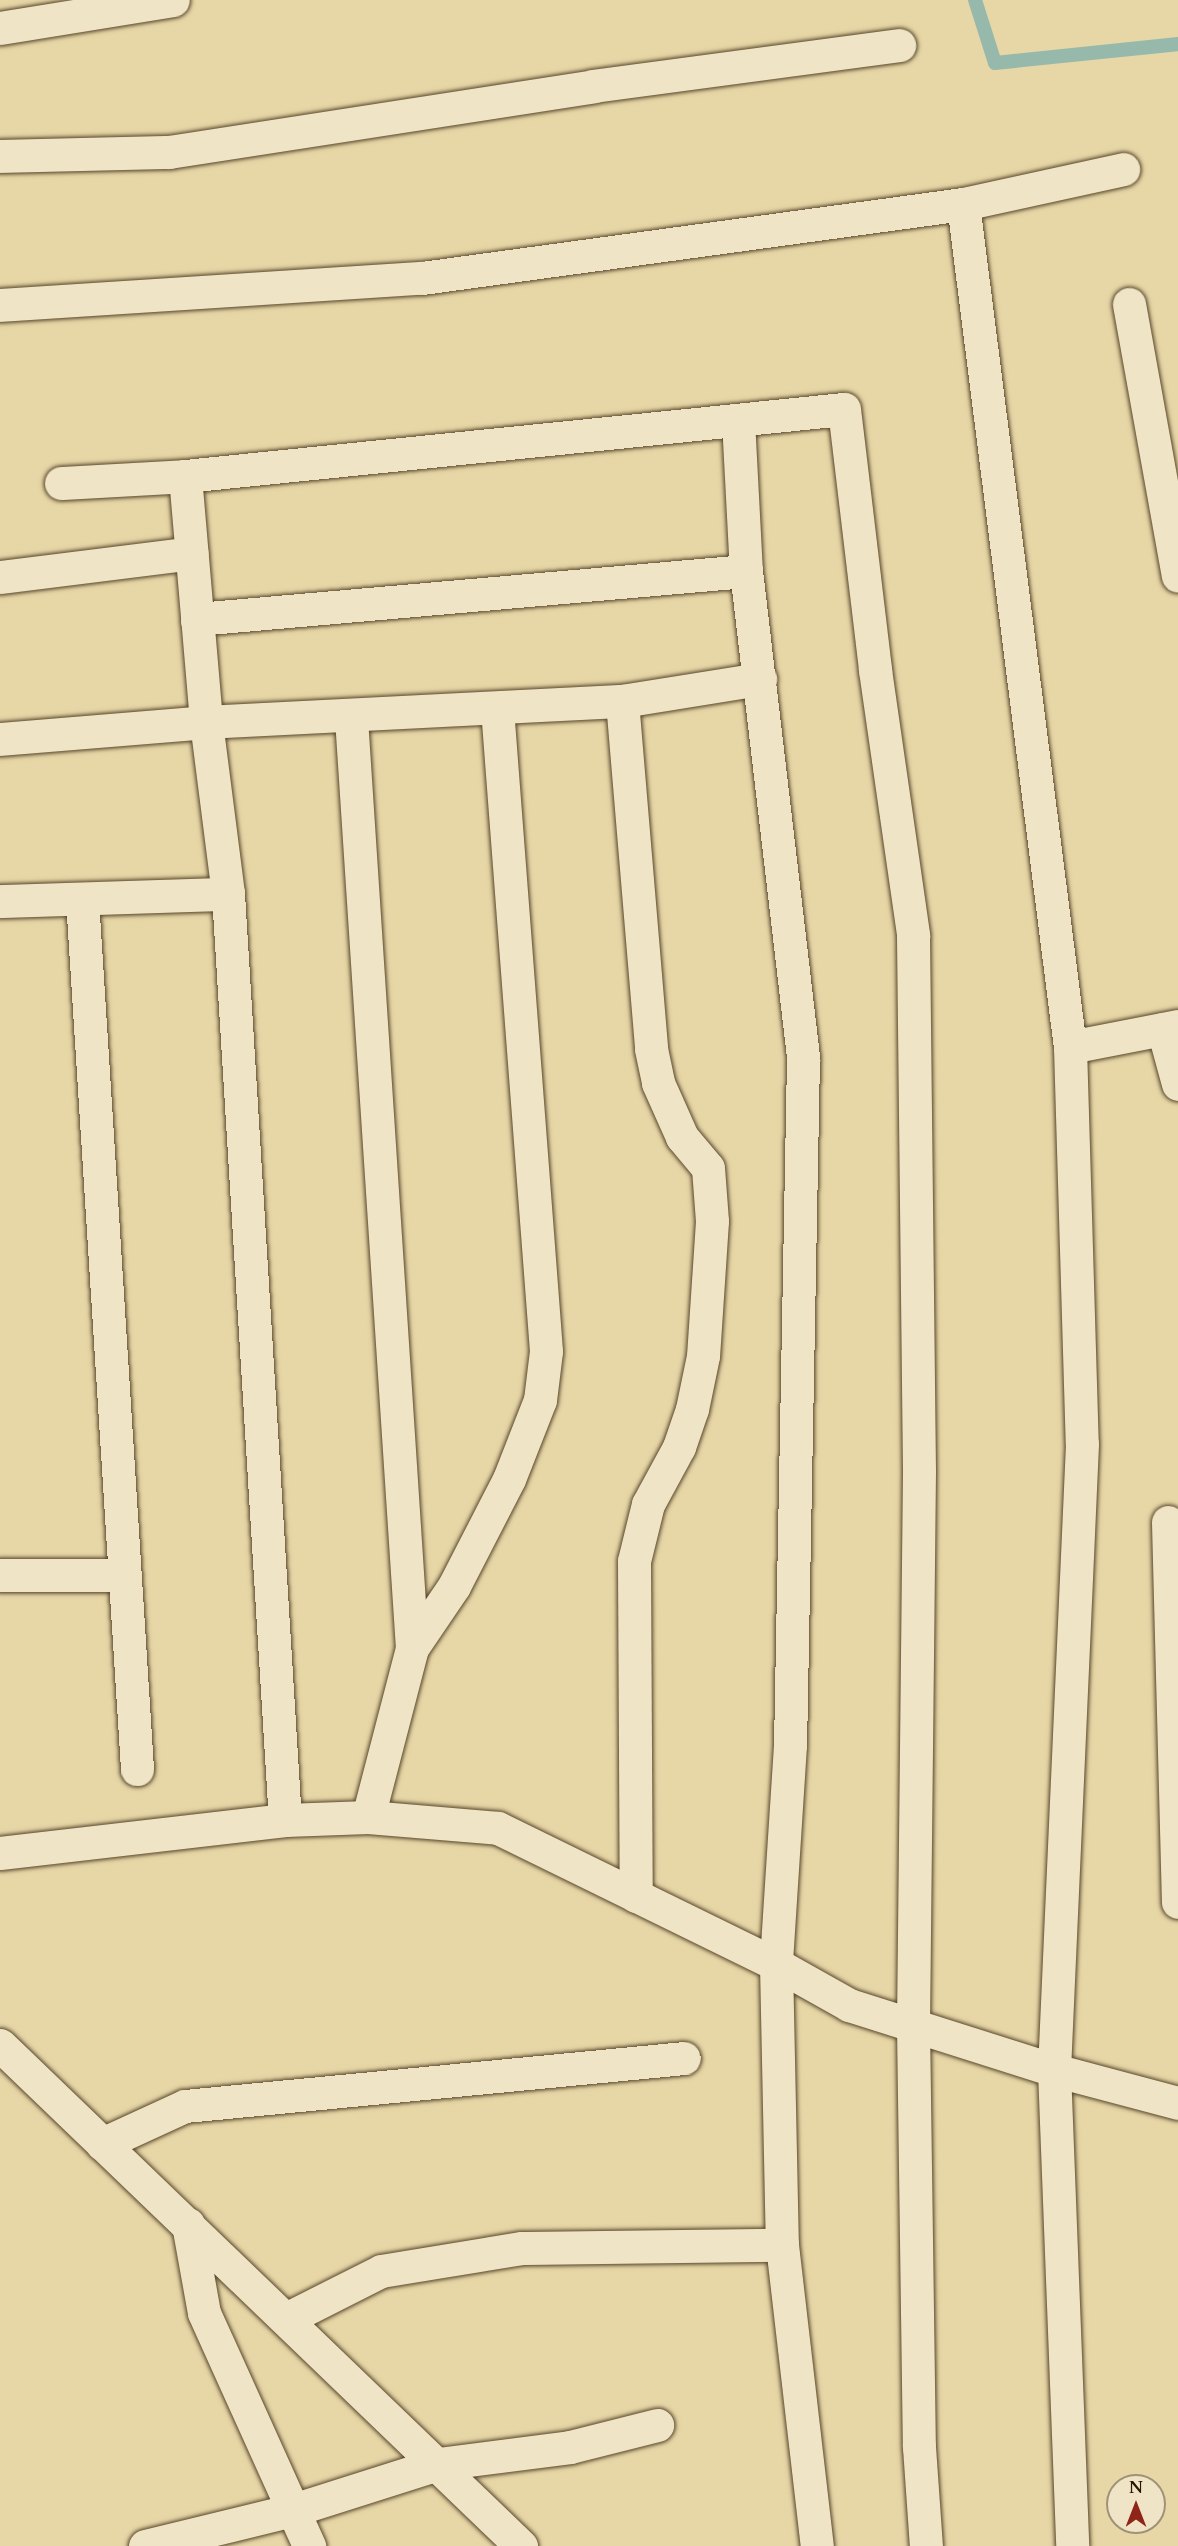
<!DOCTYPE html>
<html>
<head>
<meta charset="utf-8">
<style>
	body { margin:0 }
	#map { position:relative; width:1178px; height:2546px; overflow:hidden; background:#e7d7a7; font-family:Cardo,serif }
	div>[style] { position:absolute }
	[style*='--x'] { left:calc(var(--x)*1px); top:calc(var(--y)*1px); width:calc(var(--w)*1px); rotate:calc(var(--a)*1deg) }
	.stream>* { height:14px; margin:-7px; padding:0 7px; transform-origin:7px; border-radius:7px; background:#97b9ac }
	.roads { filter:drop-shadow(0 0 2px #58462a) drop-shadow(0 0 2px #58462a) }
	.street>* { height:33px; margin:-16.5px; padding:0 16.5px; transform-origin:16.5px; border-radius:16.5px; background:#efe5c6 }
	span { translate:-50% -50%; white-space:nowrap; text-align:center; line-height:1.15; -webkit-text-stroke:5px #efe5c6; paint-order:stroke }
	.north { position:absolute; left:1106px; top:2474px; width:60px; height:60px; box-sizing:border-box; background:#efe5c6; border:2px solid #a09277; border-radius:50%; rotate:0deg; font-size:16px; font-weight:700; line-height:24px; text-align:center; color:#291500 }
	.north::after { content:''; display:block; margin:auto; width:21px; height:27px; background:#8f2418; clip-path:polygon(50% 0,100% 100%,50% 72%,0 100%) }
</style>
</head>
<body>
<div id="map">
	<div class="stream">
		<i style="--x:975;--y:0;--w:66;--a:72.4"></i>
		<i style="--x:995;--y:63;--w:184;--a:-5.9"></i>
	</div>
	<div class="roads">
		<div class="street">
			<i style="--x:0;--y:28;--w:175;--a:-9.2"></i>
			<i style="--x:0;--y:156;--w:169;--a:-1.4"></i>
			<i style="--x:169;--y:152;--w:429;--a:-8.8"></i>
			<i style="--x:593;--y:86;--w:309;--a:-7.6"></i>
			<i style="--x:963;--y:204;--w:850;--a:82.77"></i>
			<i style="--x:1070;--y:1047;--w:397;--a:88.3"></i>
			<i style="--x:1082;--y:1444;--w:627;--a:92.56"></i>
			<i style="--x:1054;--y:2070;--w:476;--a:87.8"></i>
			<i style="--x:1129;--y:304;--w:276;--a:79.8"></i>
			<i style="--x:0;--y:305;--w:423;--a:-3.7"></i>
			<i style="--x:422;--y:278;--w:546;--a:-7.79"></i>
			<i style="--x:963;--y:204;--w:164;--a:-12.3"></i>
			<i style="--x:738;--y:420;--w:151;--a:87"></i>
			<i style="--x:746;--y:571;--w:490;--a:83.3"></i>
			<i style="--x:803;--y:1058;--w:687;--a:91.08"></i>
			<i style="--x:790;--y:1745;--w:219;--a:93.7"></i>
			<i style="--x:776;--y:1964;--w:281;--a:88.8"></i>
			<i style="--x:782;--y:2245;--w:303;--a:83.4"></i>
			<i style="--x:185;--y:476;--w:247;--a:85.1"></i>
			<i style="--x:206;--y:722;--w:173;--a:82.7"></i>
			<i style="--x:228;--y:894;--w:928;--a:86.48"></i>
			<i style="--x:61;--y:483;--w:124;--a:-3.2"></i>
			<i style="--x:185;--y:476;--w:662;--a:-5.81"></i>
			<i style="--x:844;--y:409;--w:263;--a:83.2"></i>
			<i style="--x:875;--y:670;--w:268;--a:81.8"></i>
			<i style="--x:913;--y:935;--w:536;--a:89.36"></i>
			<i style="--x:919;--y:1471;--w:554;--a:90.62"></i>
			<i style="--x:913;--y:2025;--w:422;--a:89.2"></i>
			<i style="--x:919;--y:2447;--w:99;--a:86"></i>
			<i style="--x:0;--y:577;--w:193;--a:-7.1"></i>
			<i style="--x:197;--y:619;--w:551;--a:-5"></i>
			<i style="--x:622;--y:701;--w:349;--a:85.2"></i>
			<i style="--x:651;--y:1049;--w:35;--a:78"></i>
			<i style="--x:658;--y:1083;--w:59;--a:66"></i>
			<i style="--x:682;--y:1137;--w:40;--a:50"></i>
			<i style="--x:708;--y:1168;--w:53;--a:85.7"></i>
			<i style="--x:712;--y:1221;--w:135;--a:93.8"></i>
			<i style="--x:703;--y:1356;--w:54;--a:101.7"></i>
			<i style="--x:692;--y:1409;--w:40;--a:108.9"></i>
			<i style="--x:679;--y:1447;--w:65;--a:118.5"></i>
			<i style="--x:648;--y:1504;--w:59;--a:103.8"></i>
			<i style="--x:634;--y:1561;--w:335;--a:89.7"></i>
			<i style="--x:351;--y:718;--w:932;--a:86.25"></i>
			<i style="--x:0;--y:739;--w:207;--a:-4.7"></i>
			<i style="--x:206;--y:722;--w:417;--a:-2.9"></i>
			<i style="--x:622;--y:701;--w:140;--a:-9.1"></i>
			<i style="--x:82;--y:899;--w:872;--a:86.38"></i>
			<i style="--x:0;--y:901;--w:228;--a:-1.8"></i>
			<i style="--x:1163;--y:1029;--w:57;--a:74.7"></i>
			<i style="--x:1070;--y:1047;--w:110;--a:-11"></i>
			<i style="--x:1168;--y:1522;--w:380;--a:88.5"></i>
			<i style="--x:0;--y:1575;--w:124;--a:0"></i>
			<i style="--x:368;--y:1817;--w:175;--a:-75.4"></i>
			<i style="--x:412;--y:1648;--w:75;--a:-55.9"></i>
			<i style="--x:454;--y:1586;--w:120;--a:-62.8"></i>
			<i style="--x:509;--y:1479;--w:85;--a:-68.6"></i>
			<i style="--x:540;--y:1400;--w:49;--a:-83"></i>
			<i style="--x:546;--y:1351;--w:645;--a:-94.36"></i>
			<i style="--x:0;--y:1853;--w:287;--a:-6.6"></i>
			<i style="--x:285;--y:1820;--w:83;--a:-2.1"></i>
			<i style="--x:368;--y:1817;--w:130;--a:4.8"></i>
			<i style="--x:498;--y:1828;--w:309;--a:26.1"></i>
			<i style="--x:776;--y:1964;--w:84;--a:29.3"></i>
			<i style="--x:849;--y:2005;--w:215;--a:17.6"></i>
			<i style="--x:1054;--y:2070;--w:128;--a:14.9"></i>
			<i style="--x:0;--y:2045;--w:723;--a:43.88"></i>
			<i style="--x:102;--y:2144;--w:91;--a:-24.6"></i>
			<i style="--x:185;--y:2106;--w:501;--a:-5.49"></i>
			<i style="--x:188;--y:2224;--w:90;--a:79.8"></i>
			<i style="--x:204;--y:2313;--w:256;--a:65.7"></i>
			<i style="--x:288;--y:2318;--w:104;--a:-26.8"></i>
			<i style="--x:381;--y:2271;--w:143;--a:-9.3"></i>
			<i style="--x:522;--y:2248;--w:260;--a:-0.7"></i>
			<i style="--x:145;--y:2546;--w:152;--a:-13.7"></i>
			<i style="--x:293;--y:2510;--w:152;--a:-17.6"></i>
			<i style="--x:438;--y:2464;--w:133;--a:-7.3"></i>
			<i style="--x:570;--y:2447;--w:90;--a:-14.2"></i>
		</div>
	</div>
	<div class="north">N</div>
</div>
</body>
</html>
